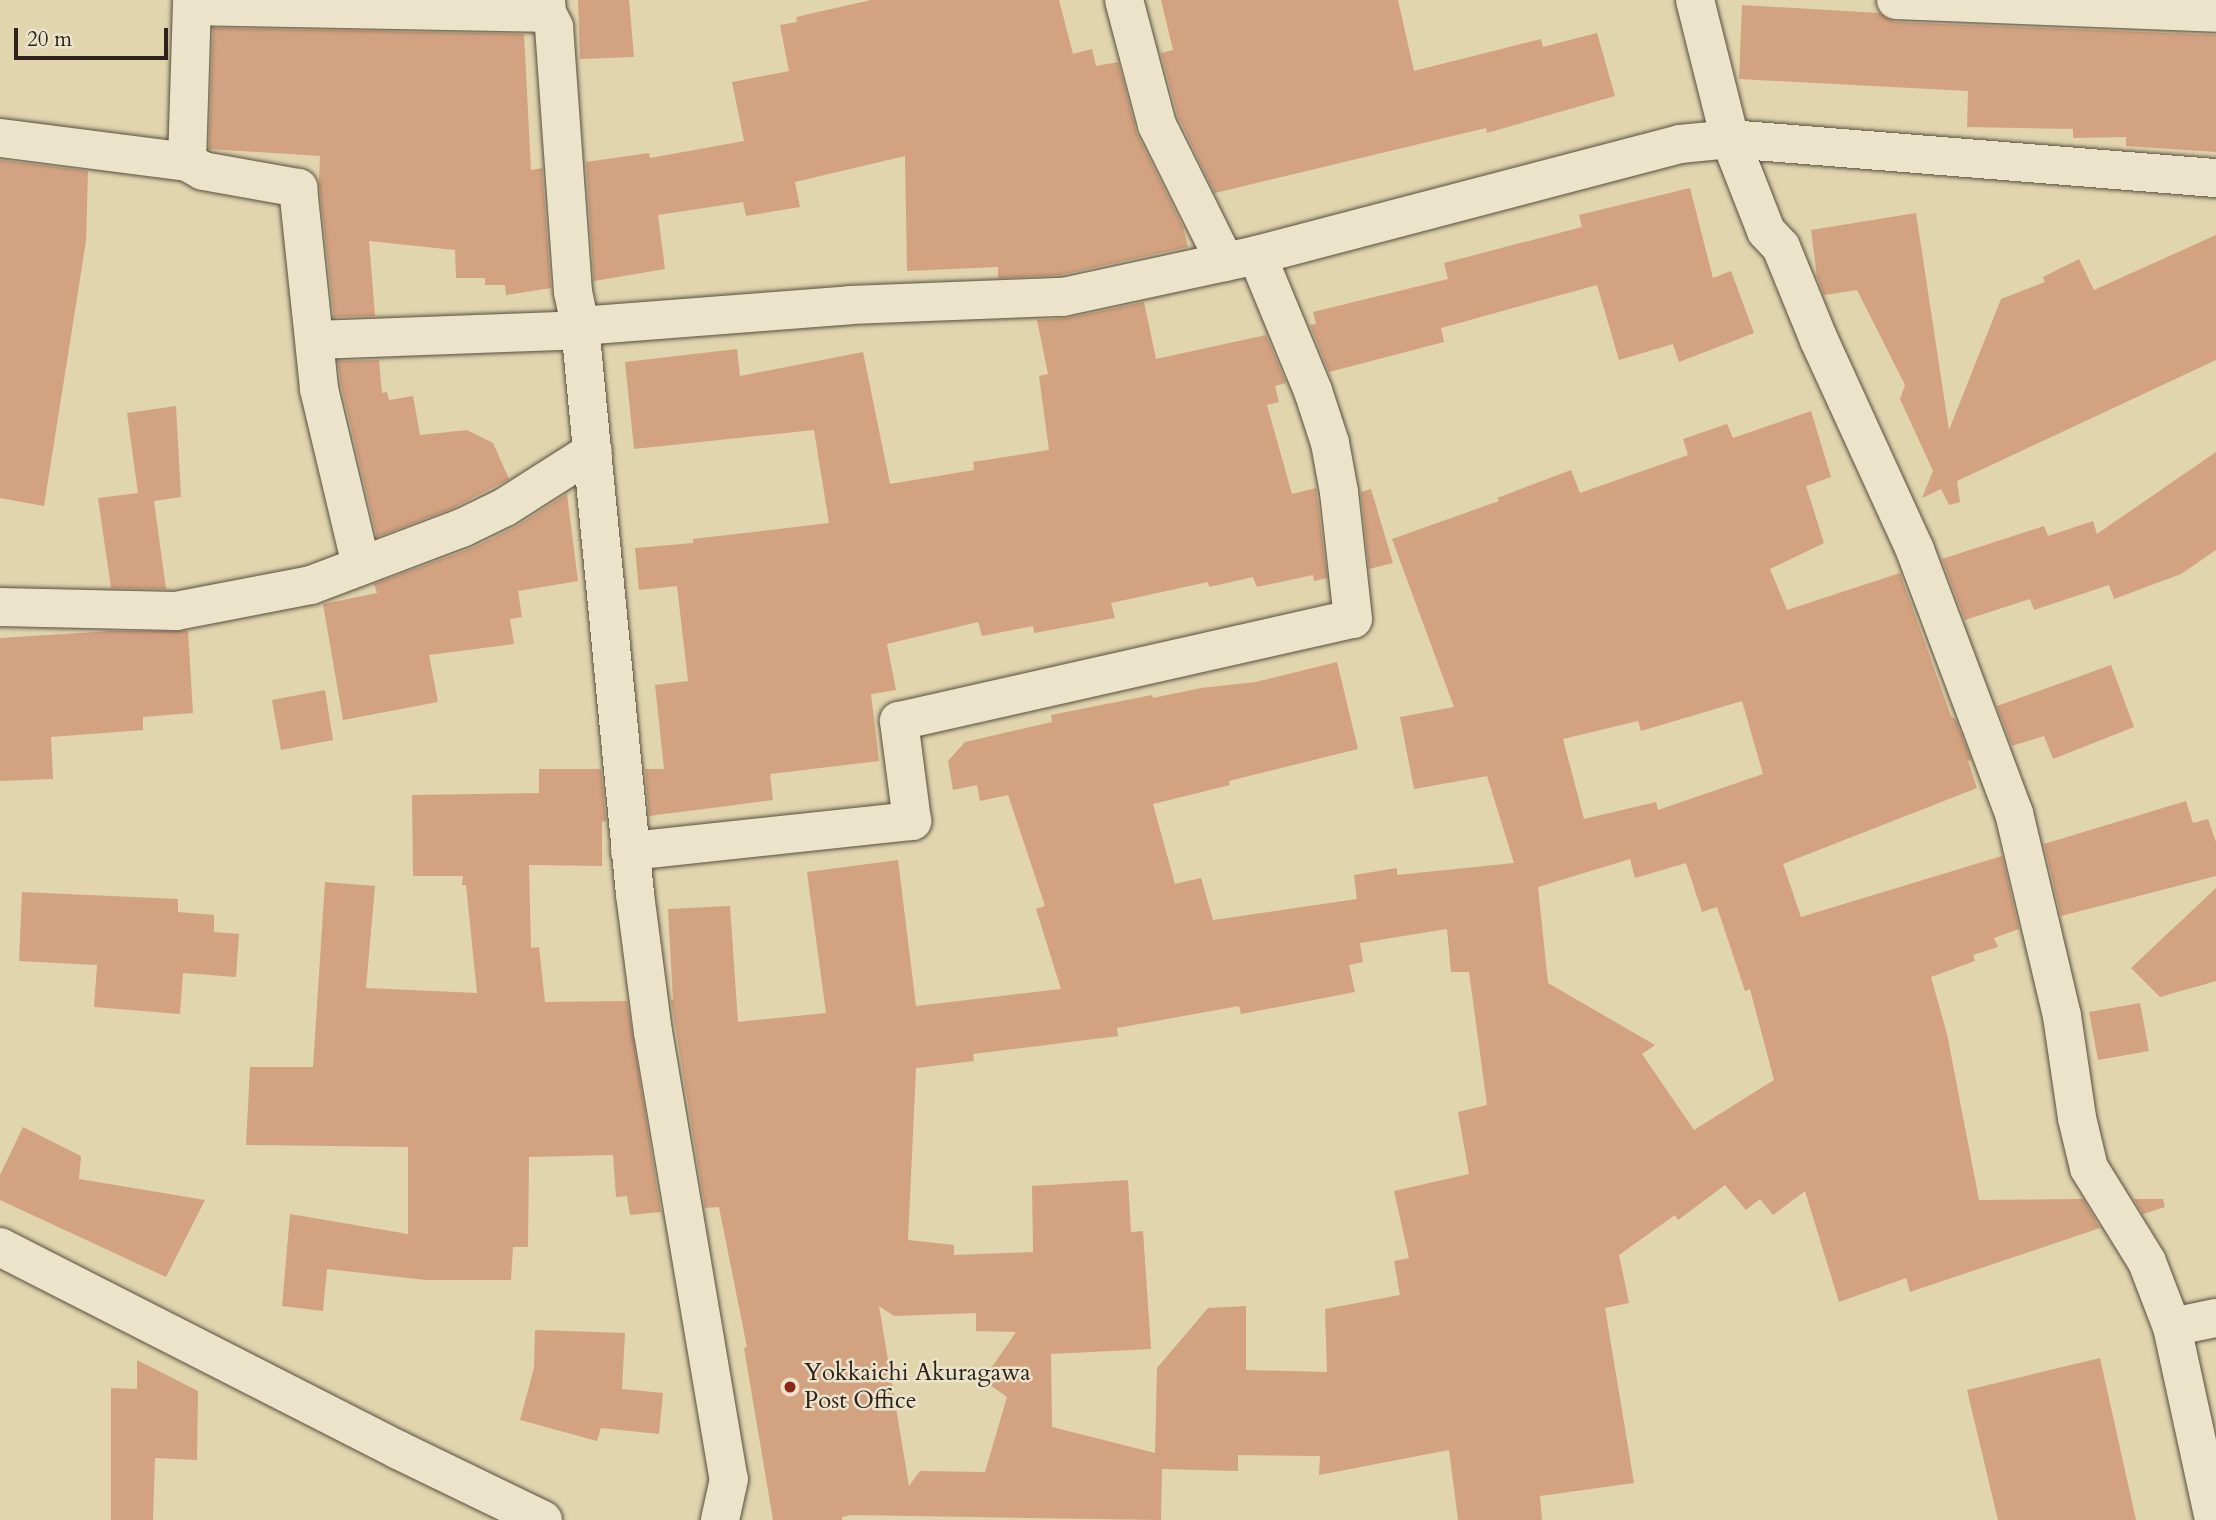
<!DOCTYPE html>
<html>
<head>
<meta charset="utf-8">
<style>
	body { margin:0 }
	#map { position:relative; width:2216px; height:1520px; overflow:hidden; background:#e0d5ad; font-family:Cardo,serif }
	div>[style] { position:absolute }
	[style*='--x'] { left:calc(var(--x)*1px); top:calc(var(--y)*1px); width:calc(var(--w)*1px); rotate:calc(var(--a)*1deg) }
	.building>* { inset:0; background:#d3a280 }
	.roads { filter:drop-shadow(0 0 2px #5a4e40) drop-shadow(0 0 2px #5a4e40) }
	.minor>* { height:38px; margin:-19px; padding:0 19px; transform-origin:19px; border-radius:19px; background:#ebe4ca }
	.dots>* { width:19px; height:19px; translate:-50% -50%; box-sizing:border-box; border:4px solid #ebe4ca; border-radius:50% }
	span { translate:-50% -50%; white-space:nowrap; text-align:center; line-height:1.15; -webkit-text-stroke:5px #ebe4ca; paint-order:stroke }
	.poi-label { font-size:24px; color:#2d211b }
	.left { translate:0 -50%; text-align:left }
	.scale { position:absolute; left:14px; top:28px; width:154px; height:32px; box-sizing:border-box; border:4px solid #2d211b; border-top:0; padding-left:9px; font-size:21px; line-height:24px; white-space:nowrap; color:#2d211b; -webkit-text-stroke:5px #ebe4ca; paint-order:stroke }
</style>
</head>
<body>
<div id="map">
	<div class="building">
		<i style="clip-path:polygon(578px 0,629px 0,634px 57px,580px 59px)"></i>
		<i style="clip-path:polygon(871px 0,1059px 0,1073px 54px,1092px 49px,1096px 66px,1118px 62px,1137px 134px,1183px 227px,1188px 247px,1060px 275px,998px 278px,998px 267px,907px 271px,905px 156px,795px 182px,800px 207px,746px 216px,743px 202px,658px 215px,665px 269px,594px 281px,586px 162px,649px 153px,650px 158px,744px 141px,732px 82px,789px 71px,780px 25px,797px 22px,796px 17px)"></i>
		<i style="clip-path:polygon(1161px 0,1398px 0,1414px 71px,1541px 39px,1543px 47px,1597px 33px,1615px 96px,1487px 133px,1486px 128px,1215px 193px,1178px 117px,1161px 53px,1173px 50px)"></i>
		<i style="clip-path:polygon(1742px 5px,1879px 13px,1895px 22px,2216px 35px,2216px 152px,2126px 146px,2126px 137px,2073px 138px,2073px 129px,1967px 127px,1968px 91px,1739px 79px)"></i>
		<i style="clip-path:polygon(213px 28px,524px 34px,531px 170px,542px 168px,551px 288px,506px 295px,505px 285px,485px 285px,485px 278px,456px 278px,455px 250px,369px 241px,375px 316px,334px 317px,319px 183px,320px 156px,209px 149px)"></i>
		<i style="clip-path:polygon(0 160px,88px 171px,86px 241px,44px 506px,0 498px)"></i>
		<i style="clip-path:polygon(1690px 188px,1713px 278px,1731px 271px,1754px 333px,1679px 362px,1673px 344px,1619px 360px,1597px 285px,1441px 328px,1444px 342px,1329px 372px,1310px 325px,1316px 324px,1313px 312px,1448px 279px,1444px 263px,1582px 227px,1579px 215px)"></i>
		<i style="clip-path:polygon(1916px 213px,1949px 430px,2001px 299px,2045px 282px,2043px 277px,2079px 259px,2094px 290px,2216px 235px,2216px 360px,1957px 481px,1960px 502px,1949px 505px,1941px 489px,1922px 498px,1933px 471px,1900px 399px,1905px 385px,1857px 290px,1824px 295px,1817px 277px,1811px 230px)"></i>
		<i style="clip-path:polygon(1144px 302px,1156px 359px,1266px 335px,1286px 383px,1275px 386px,1279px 402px,1267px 405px,1292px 494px,1316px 488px,1327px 578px,1314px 581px,1313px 575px,1257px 587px,1253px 577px,1209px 587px,1208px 582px,1111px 603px,1115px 618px,1034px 633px,1033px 626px,982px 636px,978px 622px,887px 644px,896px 690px,871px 694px,879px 761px,770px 774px,773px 800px,649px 816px,645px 769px,664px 769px,655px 685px,688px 681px,677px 586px,639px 590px,635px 548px,693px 543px,693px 539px,829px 523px,814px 430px,634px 449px,625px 362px,737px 349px,740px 376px,863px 352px,890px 484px,974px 470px,973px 462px,1049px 450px,1039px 376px,1048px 374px,1037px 320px,1068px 318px)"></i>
		<i style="clip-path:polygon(379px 360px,382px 393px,387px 392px,389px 400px,413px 396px,420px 435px,467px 430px,493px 443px,509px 479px,453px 508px,377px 537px,341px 385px,338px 361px)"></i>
		<i style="clip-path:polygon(176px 406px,181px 497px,154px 501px,166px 589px,111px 588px,98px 498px,138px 493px,127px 413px)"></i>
		<i style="clip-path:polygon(evenodd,1811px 411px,1831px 477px,1806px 486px,1824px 543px,1770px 569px,1787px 610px,1900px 573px,1951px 716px,1956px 720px,1971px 760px,1968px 761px,1977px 788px,1783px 864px,1801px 917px,2002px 856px,2019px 929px,1994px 938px,1998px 947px,1973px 955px,1975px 961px,1931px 977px,1947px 1034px,1979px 1200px,2083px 1199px,2100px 1228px,1910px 1292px,1906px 1278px,1839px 1302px,1805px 1191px,1773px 1215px,1760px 1199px,1746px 1210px,1725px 1185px,1678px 1220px,1675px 1215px,1619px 1255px,1629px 1303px,1605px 1308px,1634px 1483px,1540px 1496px,1542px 1520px,1458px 1520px,1449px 1450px,1319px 1475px,1320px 1456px,1238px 1455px,1238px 1471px,1162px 1469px,1161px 1520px,851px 1515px,842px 1517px,842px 1520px,773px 1520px,744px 1348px,747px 1347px,719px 1207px,705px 1208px,671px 1000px,673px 1000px,668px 909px,730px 906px,738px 1022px,826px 1013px,807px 872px,898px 860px,916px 1006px,1061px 989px,1036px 909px,1045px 906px,1008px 795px,980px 801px,977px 785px,953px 790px,948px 761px,965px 742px,1052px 722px,1051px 715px,1152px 695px,1153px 698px,1201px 688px,1256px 682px,1337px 662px,1358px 749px,1229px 781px,1230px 785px,1153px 804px,1175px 884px,1201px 878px,1213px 920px,1357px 899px,1354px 875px,1397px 868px,1397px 875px,1514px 863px,1487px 776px,1414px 789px,1400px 717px,1454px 707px,1392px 539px,1499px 501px,1497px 498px,1571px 470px,1580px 493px,1688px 455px,1683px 439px,1727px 424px,1733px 438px,1811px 411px,1742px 701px,1763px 774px,1658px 810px,1656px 802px,1584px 819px,1563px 739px,1638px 721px,1641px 731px,1742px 701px,1811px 411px,1630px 859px,1635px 878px,1686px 863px,1702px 912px,1717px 907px,1745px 991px,1750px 989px,1774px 1080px,1694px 1130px,1642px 1054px,1655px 1045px,1548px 983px,1538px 887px,1630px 859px,1811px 411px,1447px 929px,1451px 972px,1469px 972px,1487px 1105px,1458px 1112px,1469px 1174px,1394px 1191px,1409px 1258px,1394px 1261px,1400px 1295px,1325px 1309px,1327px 1372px,1246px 1370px,1246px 1306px,1208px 1308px,1157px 1368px,1155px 1453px,1052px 1427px,1051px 1354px,1151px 1349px,1143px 1231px,1131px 1232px,1128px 1180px,1032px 1186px,1033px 1252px,954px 1255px,954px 1245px,908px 1240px,916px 1068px,974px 1061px,973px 1054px,1118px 1036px,1117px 1028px,1239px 1006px,1241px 1014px,1355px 992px,1349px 965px,1363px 962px,1360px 943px,1447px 929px,1811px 411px,879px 1306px,894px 1316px,976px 1313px,976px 1331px,1016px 1332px,983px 1380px,1007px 1397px,985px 1472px,920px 1471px,909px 1486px,879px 1306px)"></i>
		<i style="clip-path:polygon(2216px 452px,2216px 550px,2181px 574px,2114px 599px,2109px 585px,2034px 610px,2030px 599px,1965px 620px,1942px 559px,2044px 526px,2048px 536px,2093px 521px,2097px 534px)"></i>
		<i style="clip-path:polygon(1371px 489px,1393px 563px,1369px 569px,1361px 492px)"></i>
		<i style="clip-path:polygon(567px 494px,578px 581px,518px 591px,522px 617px,510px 619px,514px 644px,429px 655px,438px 702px,343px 720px,323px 604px,377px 593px,374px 584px,472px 548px,517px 526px)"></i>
		<i style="clip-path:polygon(111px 631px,188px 631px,193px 713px,143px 717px,143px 730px,51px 737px,53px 779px,0 781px,0 638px)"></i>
		<i style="clip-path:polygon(2111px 665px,2134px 727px,2053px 759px,2044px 736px,2012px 746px,1997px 706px)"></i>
		<i style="clip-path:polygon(325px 690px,333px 740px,281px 750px,272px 700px)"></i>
		<i style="clip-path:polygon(539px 769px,601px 769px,606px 821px,602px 822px,602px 866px,529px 865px,531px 948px,539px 947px,545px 1002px,627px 1001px,661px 1212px,630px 1215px,627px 1196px,616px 1197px,613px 1155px,529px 1157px,528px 1247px,513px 1247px,511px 1280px,426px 1280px,327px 1269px,323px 1311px,282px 1306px,290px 1214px,408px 1234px,408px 1147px,246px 1145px,250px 1067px,313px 1067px,325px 882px,375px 886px,366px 988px,477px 993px,466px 885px,462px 885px,463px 876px,413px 876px,412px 795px,539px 793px)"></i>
		<i style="clip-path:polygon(2186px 801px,2193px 823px,2208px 819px,2216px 842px,2216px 876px,2061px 916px,2044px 844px)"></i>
		<i style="clip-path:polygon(2216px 888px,2216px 981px,2160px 997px,2131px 968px)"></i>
		<i style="clip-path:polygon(22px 892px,178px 899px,178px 912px,214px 915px,214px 932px,239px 934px,236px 977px,183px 973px,180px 1014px,94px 1007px,97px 965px,19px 961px)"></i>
		<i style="clip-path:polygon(2140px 1003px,2149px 1051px,2098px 1060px,2089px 1012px)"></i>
		<i style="clip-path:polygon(23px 1127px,81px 1156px,79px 1179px,205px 1200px,166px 1277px,0 1200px,0 1175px)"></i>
		<i style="clip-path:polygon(2134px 1199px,2163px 1199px,2165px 1207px,2143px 1214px)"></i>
		<i style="clip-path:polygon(535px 1330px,625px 1333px,622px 1389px,663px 1393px,659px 1434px,601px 1428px,597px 1441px,520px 1420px,534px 1368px)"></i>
		<i style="clip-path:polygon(2100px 1358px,2136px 1520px,1998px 1520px,1967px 1390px)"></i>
		<i style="clip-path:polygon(137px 1360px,198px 1391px,197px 1460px,155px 1458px,153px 1520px,111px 1520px,111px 1388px,137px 1389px)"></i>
	</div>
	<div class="roads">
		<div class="minor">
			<i style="--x:546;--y:0;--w:13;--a:86"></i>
			<i style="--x:547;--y:13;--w:16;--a:63"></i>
			<i style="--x:554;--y:27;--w:266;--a:85.9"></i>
			<i style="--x:573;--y:292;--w:35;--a:78"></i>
			<i style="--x:580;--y:326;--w:271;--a:-4.4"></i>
			<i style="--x:850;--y:305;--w:213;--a:-2.2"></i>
			<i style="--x:1063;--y:297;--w:198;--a:-12.2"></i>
			<i style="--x:1257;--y:255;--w:437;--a:-14.7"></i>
			<i style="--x:1680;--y:144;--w:50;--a:-5.7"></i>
			<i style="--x:1730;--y:139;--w:488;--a:4.6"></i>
			<i style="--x:1124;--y:0;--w:129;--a:75.2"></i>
			<i style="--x:1157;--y:125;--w:153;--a:63.6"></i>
			<i style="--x:1695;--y:0;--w:143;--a:75.9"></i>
			<i style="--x:1730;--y:139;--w:99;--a:68.6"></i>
			<i style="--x:1766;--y:231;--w:22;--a:47"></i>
			<i style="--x:1781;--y:247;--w:100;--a:67.8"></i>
			<i style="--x:1819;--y:340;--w:231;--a:65.4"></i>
			<i style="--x:1915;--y:550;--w:281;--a:69.4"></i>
			<i style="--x:2014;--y:813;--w:209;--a:76.7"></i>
			<i style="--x:2062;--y:1016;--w:103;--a:81.6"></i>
			<i style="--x:2077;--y:1118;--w:51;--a:76.5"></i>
			<i style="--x:2089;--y:1168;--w:110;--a:58.3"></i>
			<i style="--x:2147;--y:1262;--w:70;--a:69"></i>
			<i style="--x:2172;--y:1327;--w:198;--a:77.7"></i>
			<i style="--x:1896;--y:0;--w:320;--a:2.3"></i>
			<i style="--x:193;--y:6;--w:354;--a:1.1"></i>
			<i style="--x:0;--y:138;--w:189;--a:7.3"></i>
			<i style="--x:187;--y:162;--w:162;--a:-88.2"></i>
			<i style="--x:187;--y:162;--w:18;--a:29"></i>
			<i style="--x:203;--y:171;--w:97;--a:10.1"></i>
			<i style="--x:298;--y:188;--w:202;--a:84"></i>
			<i style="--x:319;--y:389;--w:181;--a:76.6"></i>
			<i style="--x:315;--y:340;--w:244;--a:-2.1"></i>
			<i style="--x:559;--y:331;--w:22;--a:-13"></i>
			<i style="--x:580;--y:326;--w:571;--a:84.47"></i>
			<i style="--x:635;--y:894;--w:139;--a:82.6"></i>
			<i style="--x:653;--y:1032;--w:453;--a:80.4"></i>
			<i style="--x:729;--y:1479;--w:42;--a:102.4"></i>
			<i style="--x:0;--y:607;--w:176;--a:1.3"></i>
			<i style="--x:176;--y:611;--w:137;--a:-10.9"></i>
			<i style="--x:311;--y:585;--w:161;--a:-20.7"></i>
			<i style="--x:462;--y:528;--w:48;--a:-26"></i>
			<i style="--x:505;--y:507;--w:104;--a:-32.5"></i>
			<i style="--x:630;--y:851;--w:284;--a:-6.1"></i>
			<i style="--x:912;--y:821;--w:101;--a:-97.4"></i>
			<i style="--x:899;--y:721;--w:465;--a:-12.7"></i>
			<i style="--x:1353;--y:619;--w:128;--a:-96.3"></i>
			<i style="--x:1339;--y:492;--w:50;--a:-100.4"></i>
			<i style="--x:1330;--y:443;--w:55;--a:-108.1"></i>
			<i style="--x:1313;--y:391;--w:147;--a:-112.4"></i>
			<i style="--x:0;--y:1247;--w:447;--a:27"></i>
			<i style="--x:398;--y:1450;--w:161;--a:25.8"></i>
			<i style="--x:2172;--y:1327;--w:45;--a:-11.6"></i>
		</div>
	</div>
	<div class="dots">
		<i style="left:790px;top:1387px;background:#8f2418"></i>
	</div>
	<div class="poi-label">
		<span class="left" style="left:804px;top:1387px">Yokkaichi Akuragawa<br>Post Office</span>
	</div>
	<div class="scale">20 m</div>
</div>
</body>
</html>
